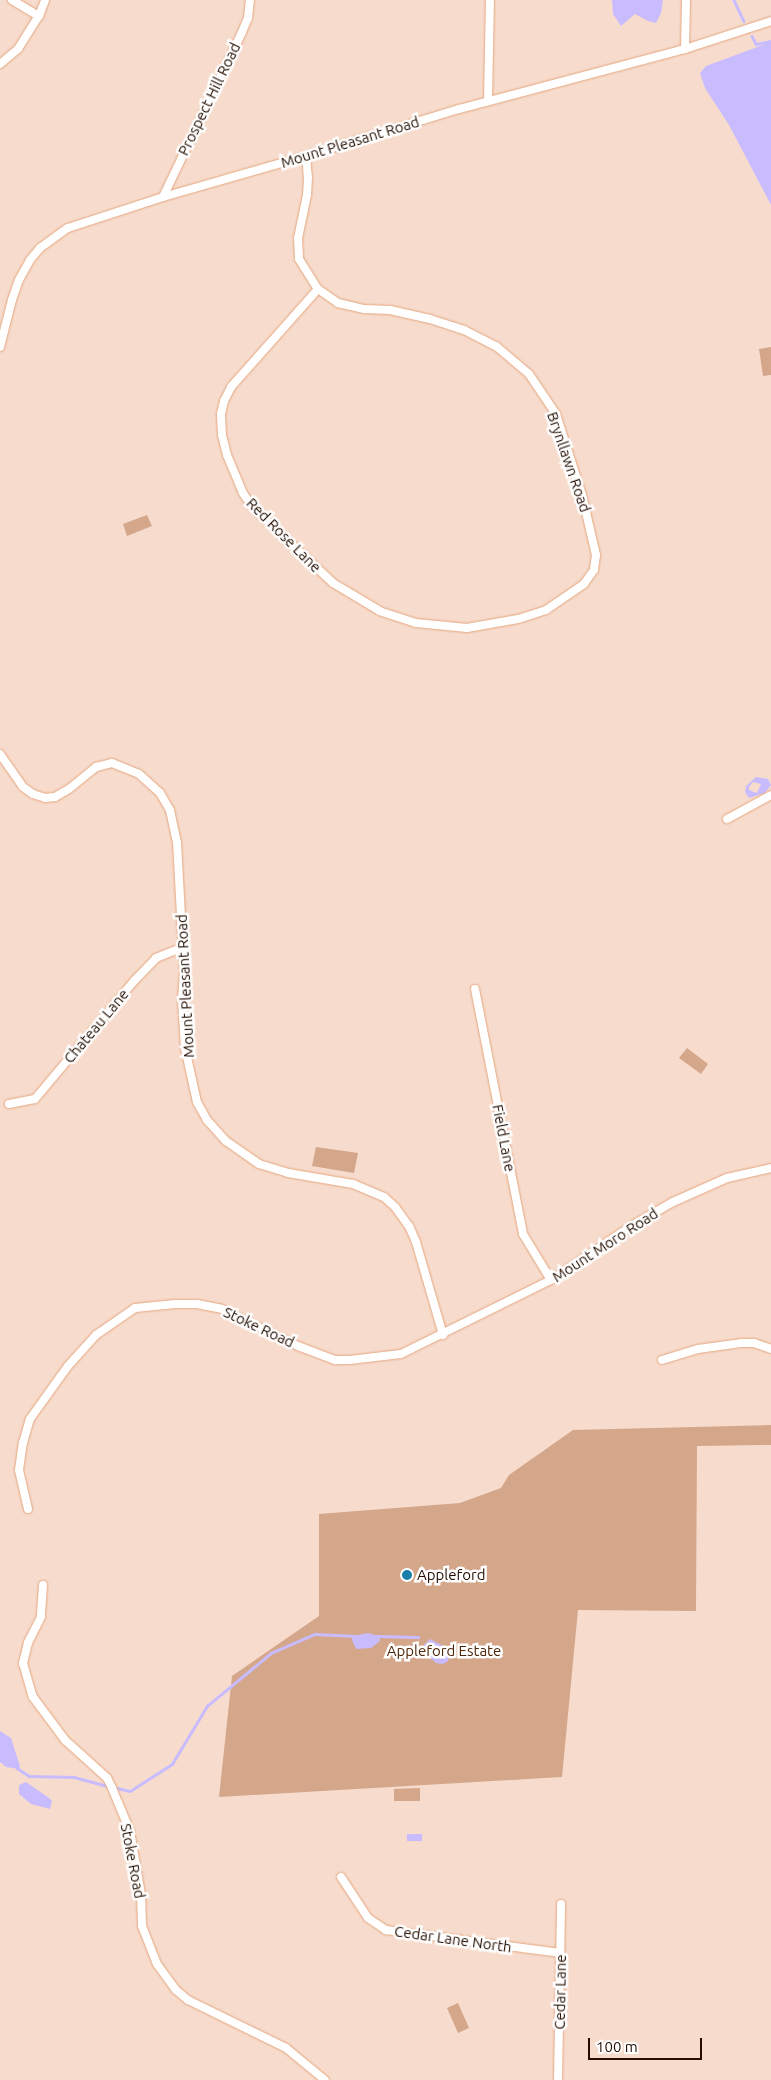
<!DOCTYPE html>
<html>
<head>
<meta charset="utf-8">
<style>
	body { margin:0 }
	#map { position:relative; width:771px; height:2080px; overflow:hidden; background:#f7dccd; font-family:Ubuntu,sans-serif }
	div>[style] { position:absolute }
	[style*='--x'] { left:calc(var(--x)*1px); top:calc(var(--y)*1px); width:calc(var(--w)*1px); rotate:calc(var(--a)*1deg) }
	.green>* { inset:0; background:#d4a68a }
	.water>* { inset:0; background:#c8bcfe }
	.stream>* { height:2.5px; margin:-1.25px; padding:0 1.25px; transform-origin:1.25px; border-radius:1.25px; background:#c8bcfe }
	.roads { filter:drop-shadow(0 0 1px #e5a780) drop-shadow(0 0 1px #e5a780) }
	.minor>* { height:8px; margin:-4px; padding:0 4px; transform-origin:4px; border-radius:4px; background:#fff }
	.dots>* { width:14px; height:14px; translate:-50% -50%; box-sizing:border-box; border:2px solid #fff; border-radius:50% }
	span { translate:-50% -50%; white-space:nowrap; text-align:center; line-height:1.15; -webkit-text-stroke:5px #fff; paint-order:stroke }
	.street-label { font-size:15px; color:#240e01 }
	.poi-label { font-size:15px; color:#240e01 }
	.left { translate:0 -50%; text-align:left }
	.park-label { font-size:15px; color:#4f2608 }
	.scale { position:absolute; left:588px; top:2038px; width:114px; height:22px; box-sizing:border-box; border:2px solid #240e01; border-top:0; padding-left:6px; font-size:15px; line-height:18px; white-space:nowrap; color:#240e01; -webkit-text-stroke:4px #fff; paint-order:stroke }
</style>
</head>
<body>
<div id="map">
	<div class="green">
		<i style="clip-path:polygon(771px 347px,771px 375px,763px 376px,759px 349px)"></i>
		<i style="clip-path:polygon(147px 515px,152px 526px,127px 536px,123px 524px)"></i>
		<i style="clip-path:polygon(687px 1048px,708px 1064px,701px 1074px,679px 1058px)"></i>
		<i style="clip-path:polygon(316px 1147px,358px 1153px,354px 1173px,312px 1166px)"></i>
		<i style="clip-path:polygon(771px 1425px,771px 1445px,697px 1446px,696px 1611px,578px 1610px,562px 1777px,219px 1797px,232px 1676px,319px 1616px,319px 1514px,460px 1503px,501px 1488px,509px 1475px,573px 1430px)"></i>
		<i style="clip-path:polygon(420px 1788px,420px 1801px,394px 1801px,394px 1789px)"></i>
		<i style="clip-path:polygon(458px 2003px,469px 2028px,458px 2033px,447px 2008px)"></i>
	</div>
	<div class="water">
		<i style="clip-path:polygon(612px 0,663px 0,661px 13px,656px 23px,648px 21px,635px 14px,621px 26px,613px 14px)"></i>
		<i style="clip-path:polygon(771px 42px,771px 205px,729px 125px,705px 88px,700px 73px,706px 66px)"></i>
		<i style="clip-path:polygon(evenodd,756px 777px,768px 779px,771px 785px,765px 793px,749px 798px,745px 792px,746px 786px,756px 777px,753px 782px,761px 784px,757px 793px,749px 790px,749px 787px,753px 782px)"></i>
		<i style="clip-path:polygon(368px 1633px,379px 1636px,380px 1641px,371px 1648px,356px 1649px,352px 1640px,353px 1636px)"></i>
		<i style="clip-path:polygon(430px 1639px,447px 1648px,450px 1655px,448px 1661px,443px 1664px,436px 1663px,423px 1652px,423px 1646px)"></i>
		<i style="clip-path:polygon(0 1731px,11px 1738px,20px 1766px,19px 1769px,6px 1767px,0 1762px)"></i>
		<i style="clip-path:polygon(26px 1782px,49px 1798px,52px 1801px,50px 1809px,31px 1804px,19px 1794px,19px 1785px)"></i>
		<i style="clip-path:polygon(407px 1834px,422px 1834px,422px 1841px,407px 1841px)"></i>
	</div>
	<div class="stream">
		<i style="--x:734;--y:0;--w:23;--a:65"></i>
		<i style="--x:752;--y:36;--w:9;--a:63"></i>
		<i style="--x:756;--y:44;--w:15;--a:-11"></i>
		<i style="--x:377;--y:1636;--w:41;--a:1.4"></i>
		<i style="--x:17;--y:1768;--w:14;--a:34"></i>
		<i style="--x:29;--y:1776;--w:45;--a:1.3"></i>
		<i style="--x:74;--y:1777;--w:35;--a:15"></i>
		<i style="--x:113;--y:1787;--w:17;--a:13"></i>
		<i style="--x:130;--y:1791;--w:50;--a:-32.7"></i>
		<i style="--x:172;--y:1764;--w:68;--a:-58.9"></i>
		<i style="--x:207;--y:1706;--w:83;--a:-39.6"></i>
		<i style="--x:271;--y:1653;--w:48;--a:-23.4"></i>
		<i style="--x:315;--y:1634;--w:41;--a:2.8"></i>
	</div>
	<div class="roads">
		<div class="minor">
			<i style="--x:12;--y:0;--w:31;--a:31"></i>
			<i style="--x:685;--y:49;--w:49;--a:-88.8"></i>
			<i style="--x:0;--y:64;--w:23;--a:-40"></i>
			<i style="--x:18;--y:49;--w:39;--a:-58"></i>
			<i style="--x:39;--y:16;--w:17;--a:-69"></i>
			<i style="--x:488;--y:101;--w:101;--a:-88.9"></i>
			<i style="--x:306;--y:156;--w:21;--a:85"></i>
			<i style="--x:308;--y:177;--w:18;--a:93"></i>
			<i style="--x:307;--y:195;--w:44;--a:101.8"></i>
			<i style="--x:298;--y:238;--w:21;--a:87"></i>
			<i style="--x:299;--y:259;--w:36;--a:58"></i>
			<i style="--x:318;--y:289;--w:24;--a:35"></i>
			<i style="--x:338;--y:303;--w:27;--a:13"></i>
			<i style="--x:364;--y:309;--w:26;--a:2"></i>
			<i style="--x:390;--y:310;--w:41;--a:12.7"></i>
			<i style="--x:430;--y:319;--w:36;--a:18"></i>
			<i style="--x:464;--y:330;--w:36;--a:27"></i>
			<i style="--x:496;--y:346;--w:43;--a:40.3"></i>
			<i style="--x:529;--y:374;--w:48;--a:56"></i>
			<i style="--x:556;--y:414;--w:85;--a:72.2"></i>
			<i style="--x:582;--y:495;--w:62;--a:76.9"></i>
			<i style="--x:596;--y:555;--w:15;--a:98"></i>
			<i style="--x:594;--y:570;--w:17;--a:126"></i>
			<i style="--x:584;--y:584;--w:46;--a:145.6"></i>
			<i style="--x:546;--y:610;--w:29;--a:162"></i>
			<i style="--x:518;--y:619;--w:52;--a:170"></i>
			<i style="--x:467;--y:628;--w:51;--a:-174.4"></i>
			<i style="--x:416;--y:623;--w:38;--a:-162"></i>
			<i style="--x:380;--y:611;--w:55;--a:-149.2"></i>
			<i style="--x:333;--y:583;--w:110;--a:-136.8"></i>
			<i style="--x:253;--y:508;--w:18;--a:-124"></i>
			<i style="--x:243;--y:493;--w:41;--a:-112.8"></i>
			<i style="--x:227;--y:455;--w:21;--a:-104"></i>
			<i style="--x:222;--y:435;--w:21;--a:-93"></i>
			<i style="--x:221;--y:414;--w:13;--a:-77"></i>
			<i style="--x:224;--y:401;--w:16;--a:-63"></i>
			<i style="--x:231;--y:387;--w:131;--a:-48.4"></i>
			<i style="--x:163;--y:197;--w:183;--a:-64.4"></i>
			<i style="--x:242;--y:32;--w:15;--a:-67"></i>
			<i style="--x:248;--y:18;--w:18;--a:-84"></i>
			<i style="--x:0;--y:347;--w:49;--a:-75.7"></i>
			<i style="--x:12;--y:300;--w:21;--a:-71"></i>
			<i style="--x:19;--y:280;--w:23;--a:-61"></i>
			<i style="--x:30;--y:260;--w:16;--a:-50"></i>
			<i style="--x:40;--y:248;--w:34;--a:-36"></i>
			<i style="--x:68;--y:228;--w:100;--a:-18.1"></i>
			<i style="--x:163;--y:197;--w:149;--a:-16"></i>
			<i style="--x:306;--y:156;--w:160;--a:-17.1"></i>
			<i style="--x:459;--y:109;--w:234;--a:-14.9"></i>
			<i style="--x:685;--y:49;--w:90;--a:-18"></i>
			<i style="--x:0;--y:754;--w:40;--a:55.1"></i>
			<i style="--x:23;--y:787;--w:12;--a:35"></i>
			<i style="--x:33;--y:794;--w:13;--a:18"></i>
			<i style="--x:45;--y:798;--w:10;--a:-6"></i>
			<i style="--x:55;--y:797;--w:16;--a:-30"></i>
			<i style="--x:69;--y:789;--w:35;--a:-39"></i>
			<i style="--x:96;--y:767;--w:16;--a:-14"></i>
			<i style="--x:112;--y:763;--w:29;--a:22"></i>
			<i style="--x:139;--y:774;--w:28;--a:42"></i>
			<i style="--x:160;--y:793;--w:20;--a:60"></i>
			<i style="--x:170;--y:810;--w:33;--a:78"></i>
			<i style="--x:177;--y:842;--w:130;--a:86.9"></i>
			<i style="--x:184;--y:972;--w:26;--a:94"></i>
			<i style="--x:182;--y:998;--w:50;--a:86.6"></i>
			<i style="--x:185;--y:1048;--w:55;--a:77.5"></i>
			<i style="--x:197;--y:1102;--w:21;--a:61"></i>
			<i style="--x:207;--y:1120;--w:28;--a:48"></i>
			<i style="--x:226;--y:1141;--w:40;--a:34.9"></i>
			<i style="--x:259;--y:1164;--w:30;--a:17"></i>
			<i style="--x:288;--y:1173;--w:66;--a:9.6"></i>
			<i style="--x:353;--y:1184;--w:34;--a:23"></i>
			<i style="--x:384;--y:1197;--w:15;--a:42"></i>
			<i style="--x:395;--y:1207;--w:24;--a:54"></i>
			<i style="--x:409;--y:1226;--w:17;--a:66"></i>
			<i style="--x:416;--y:1242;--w:97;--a:73.8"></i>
			<i style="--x:727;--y:819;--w:50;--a:-28.6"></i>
			<i style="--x:475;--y:989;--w:250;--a:78.9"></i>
			<i style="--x:523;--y:1234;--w:54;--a:58.7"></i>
			<i style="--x:9;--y:1104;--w:26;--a:-11"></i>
			<i style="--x:35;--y:1099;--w:155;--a:-50"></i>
			<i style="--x:135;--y:980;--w:30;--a:-46"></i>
			<i style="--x:156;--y:958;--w:29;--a:-22"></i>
			<i style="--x:662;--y:1360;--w:38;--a:-17"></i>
			<i style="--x:698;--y:1349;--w:43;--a:-7.9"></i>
			<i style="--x:741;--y:1343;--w:13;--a:0"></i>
			<i style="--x:754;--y:1343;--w:18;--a:19"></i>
			<i style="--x:28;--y:1509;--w:40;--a:-103"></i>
			<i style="--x:19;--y:1470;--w:27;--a:-82"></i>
			<i style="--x:23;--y:1443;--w:25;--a:-74"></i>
			<i style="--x:30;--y:1419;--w:65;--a:-54.4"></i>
			<i style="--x:68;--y:1366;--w:42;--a:-47.9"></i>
			<i style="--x:96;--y:1335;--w:47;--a:-34.7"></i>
			<i style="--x:135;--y:1308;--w:40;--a:-5.7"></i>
			<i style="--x:175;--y:1304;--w:22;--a:0"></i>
			<i style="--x:197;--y:1304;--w:25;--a:11"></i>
			<i style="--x:222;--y:1309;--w:85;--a:26"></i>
			<i style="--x:298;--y:1346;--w:40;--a:21"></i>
			<i style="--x:335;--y:1360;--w:15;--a:0"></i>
			<i style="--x:350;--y:1360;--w:51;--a:-6.7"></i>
			<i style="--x:401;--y:1354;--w:167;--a:-26.3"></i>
			<i style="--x:551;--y:1280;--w:99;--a:-33.9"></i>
			<i style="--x:633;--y:1225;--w:46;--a:-29.9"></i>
			<i style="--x:673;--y:1202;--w:59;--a:-24"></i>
			<i style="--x:727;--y:1178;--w:45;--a:-12.8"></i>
			<i style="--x:43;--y:1585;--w:32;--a:94"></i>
			<i style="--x:41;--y:1617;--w:29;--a:117"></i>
			<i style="--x:28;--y:1643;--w:21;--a:104"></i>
			<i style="--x:23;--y:1663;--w:35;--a:74"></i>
			<i style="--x:33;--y:1697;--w:54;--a:53.3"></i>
			<i style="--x:65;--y:1740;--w:57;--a:42.1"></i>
			<i style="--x:107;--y:1778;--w:11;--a:63"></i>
			<i style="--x:112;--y:1788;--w:47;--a:67.3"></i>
			<i style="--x:130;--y:1831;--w:65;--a:80.2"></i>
			<i style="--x:141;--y:1895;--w:31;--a:88"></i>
			<i style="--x:142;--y:1926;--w:41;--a:68.5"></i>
			<i style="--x:157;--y:1964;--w:32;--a:54"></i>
			<i style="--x:176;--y:1990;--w:16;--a:40"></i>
			<i style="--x:188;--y:2000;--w:109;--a:26.1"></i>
			<i style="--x:286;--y:2048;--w:50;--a:39.4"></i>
			<i style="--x:341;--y:1877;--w:49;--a:56.6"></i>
			<i style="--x:368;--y:1918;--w:22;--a:34"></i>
			<i style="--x:386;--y:1930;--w:176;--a:7.5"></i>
			<i style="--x:558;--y:2080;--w:176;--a:-89"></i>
		</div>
	</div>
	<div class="dots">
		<i style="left:407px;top:1575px;background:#1b7faa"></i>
	</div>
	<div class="street-label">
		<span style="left:209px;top:99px;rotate:-64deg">Prospect Hill Road</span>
		<span style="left:350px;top:142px;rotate:-17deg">Mount Pleasant Road</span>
		<span style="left:569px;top:462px;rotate:71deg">Brynllawn Road</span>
		<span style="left:284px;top:535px;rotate:45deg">Red Rose Lane</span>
		<span style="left:185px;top:986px;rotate:-93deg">Mount Pleasant Road</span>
		<span style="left:96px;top:1026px;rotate:-50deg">Chateau Lane</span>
		<span style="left:504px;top:1138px;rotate:79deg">Field Lane</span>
		<span style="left:605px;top:1245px;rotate:-33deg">Mount Moro Road</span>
		<span style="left:259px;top:1327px;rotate:25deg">Stoke Road</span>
		<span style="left:133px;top:1861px;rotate:79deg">Stoke Road</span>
		<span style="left:453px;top:1939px;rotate:8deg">Cedar Lane North</span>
		<span style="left:560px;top:1992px;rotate:-89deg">Cedar Lane</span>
	</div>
	<div class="poi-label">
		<span class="left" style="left:417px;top:1575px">Appleford</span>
	</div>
	<div class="park-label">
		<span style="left:444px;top:1651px">Appleford Estate</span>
	</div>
	<div class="scale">100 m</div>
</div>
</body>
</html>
